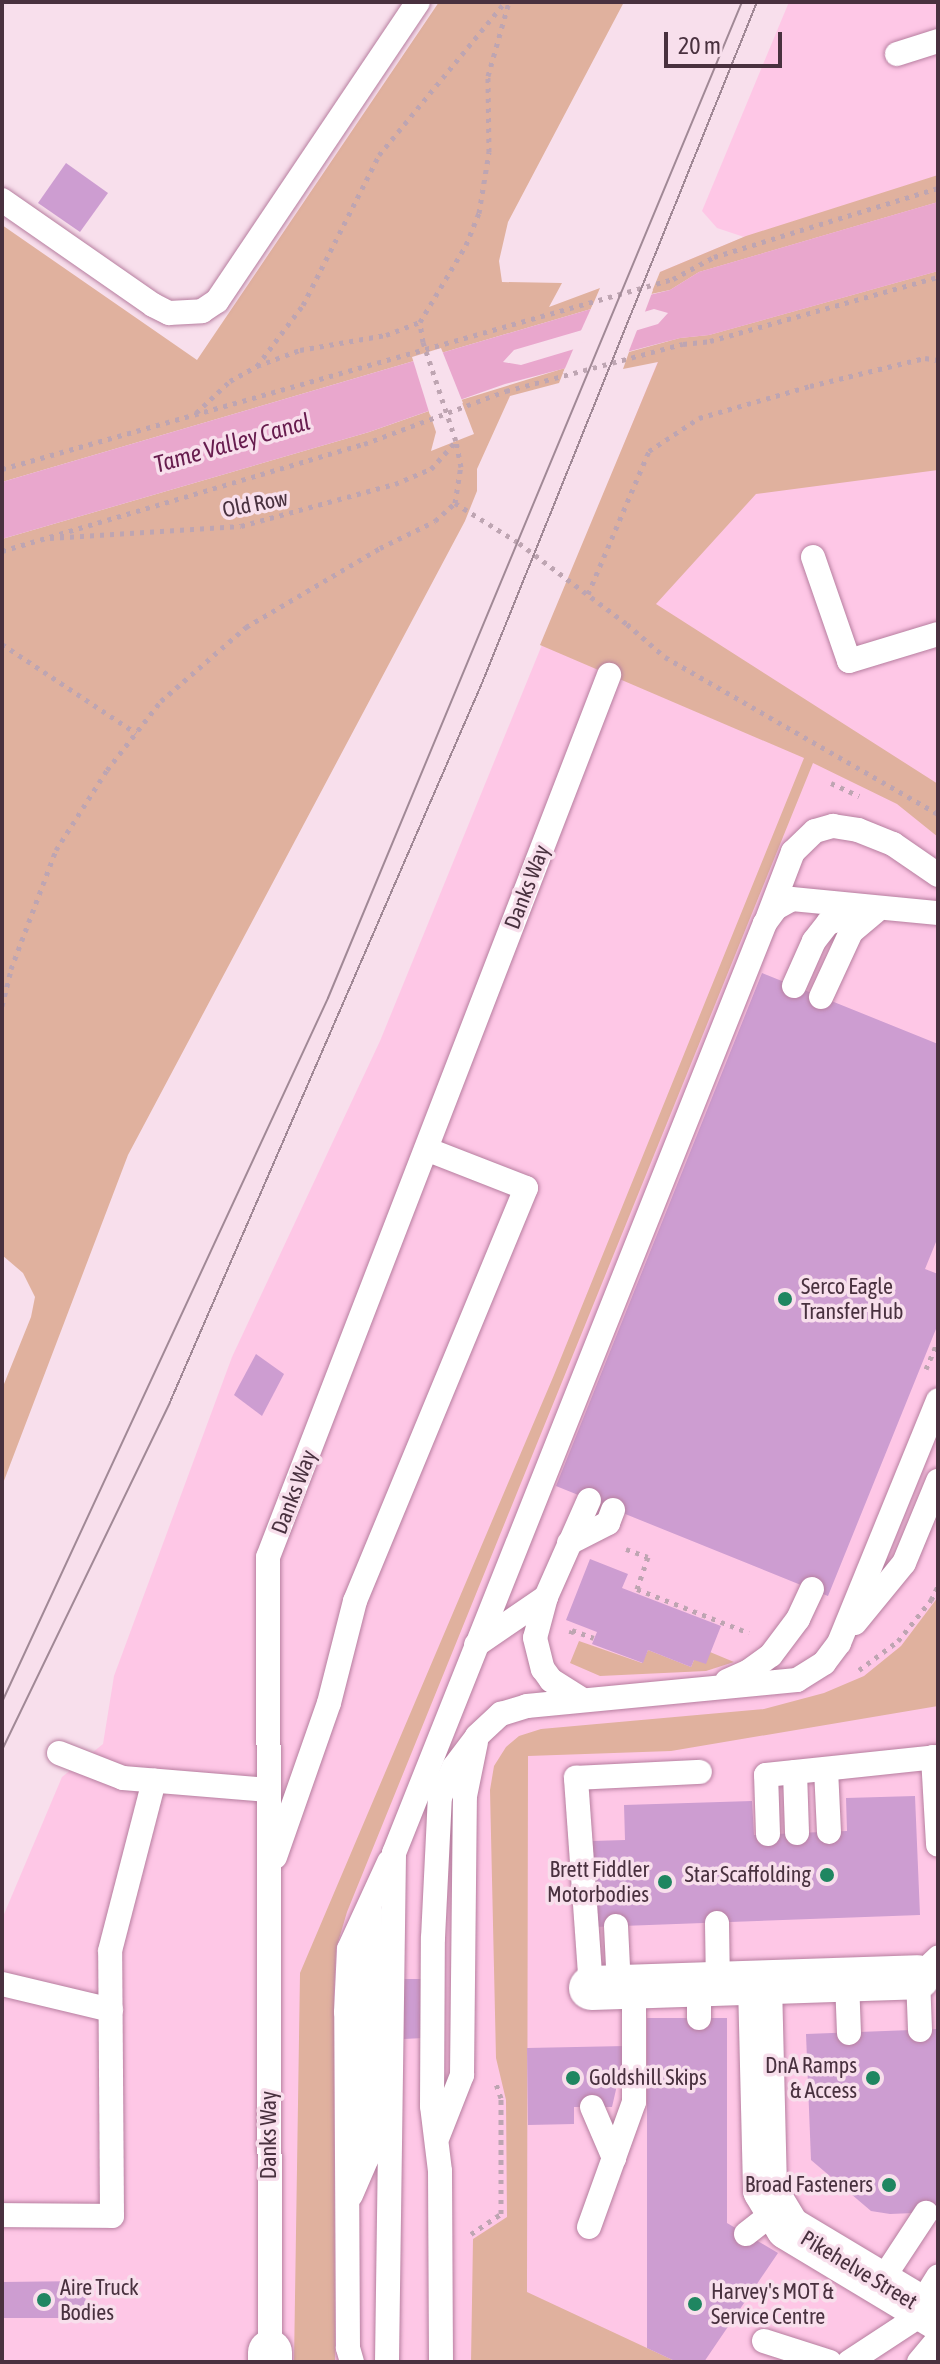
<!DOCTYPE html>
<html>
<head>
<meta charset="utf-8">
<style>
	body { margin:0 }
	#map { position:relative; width:940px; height:2364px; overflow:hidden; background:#f8dfec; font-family:"Asap Condensed",sans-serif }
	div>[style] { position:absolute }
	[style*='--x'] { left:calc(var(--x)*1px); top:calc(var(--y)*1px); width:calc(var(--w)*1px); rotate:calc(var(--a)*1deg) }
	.built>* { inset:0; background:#fec7e6 }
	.green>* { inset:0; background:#e0b19e }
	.water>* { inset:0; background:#e9a7cd }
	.pier>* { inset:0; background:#f8dfec }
	.building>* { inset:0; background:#cd9dd1 }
	.path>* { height:5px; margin-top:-2.5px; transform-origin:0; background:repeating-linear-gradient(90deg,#bea5b2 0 4px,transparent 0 10px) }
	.roads { filter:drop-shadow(0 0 2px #b67e9f) drop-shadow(0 0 2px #b67e9f) }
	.service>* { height:24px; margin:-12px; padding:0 12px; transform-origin:12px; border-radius:12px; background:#fff }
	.minor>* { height:44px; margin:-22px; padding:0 22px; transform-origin:22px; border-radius:22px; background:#fff }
	.tram>* { height:2px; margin:-1px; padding:0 1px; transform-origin:1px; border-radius:1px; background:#a18996 }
	.path-bridge>* { height:5px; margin-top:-2.5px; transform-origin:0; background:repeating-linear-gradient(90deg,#bea5b2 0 4px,transparent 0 10px) }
	.dots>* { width:22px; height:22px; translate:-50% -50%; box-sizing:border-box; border:4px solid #f8dfec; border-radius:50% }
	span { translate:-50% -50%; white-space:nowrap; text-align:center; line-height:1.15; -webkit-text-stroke:7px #f8dfec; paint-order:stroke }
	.street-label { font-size:22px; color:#49313f }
	.poi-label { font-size:22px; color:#49313f }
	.left { translate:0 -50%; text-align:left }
	.right { translate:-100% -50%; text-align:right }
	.water-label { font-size:24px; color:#671c4e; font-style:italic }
	.frame { position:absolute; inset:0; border:4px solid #49313f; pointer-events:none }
	.scale { position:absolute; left:664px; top:32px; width:118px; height:36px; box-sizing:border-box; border:4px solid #49313f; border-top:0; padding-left:10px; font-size:24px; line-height:28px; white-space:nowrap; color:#49313f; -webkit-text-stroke:6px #f8dfec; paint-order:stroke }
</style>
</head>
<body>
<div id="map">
	<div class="built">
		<i style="clip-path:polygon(789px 2px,938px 2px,938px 2362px,2px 2362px,2px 1919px,62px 1777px,103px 1744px,114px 1676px,232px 1357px,380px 1041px,658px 361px,684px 314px,660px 272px,744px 237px,717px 228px,702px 211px)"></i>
	</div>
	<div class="green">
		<i style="clip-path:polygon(439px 2px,624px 2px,508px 222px,499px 261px,502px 282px,562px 283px,549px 307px,600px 288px,591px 309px,2px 482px,2px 225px,197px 360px)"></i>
		<i style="clip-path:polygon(938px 175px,938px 202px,699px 272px,670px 290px,651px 294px,660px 272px,746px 236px)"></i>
		<i style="clip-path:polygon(938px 271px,938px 470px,756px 494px,656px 604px,938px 784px,938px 837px,897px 804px,813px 763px,347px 1912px,336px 1949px,334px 1995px,335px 2362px,294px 2362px,300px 1973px,554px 1375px,804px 758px,540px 645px,658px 362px,623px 369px,629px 352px,680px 338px,709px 335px)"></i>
		<i style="clip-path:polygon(565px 368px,559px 383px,510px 396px,477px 469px,477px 491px,465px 521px,128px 1155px,2px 1486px,2px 1389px,31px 1317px,35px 1297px,23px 1273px,2px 1255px,2px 539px,369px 432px,429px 411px,436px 432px,431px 451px,474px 434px,461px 400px)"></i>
		<i style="clip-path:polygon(938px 1597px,938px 1706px,671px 1751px,528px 1756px,527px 2292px,677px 2362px,471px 2362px,473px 2239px,507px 2217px,506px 2100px,496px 2058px,490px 1790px,494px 1766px,506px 1747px,519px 1736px,541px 1729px,764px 1709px,824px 1693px,864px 1676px,901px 1646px)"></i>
		<i style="clip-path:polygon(579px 1641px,642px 1663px,648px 1650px,691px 1667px,694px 1660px,710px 1652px,734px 1662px,706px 1671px,600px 1676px,570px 1663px)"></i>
	</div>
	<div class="water">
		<i style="clip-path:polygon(evenodd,938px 202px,938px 271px,709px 335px,680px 338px,505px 384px,369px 432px,2px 539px,2px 482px,591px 309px,670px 290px,699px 272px,938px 202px,654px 309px,668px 313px,658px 324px,521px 365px,503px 362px,514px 350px,654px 309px)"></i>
	</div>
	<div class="pier">
		<i style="clip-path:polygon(653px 290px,643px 317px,579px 335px,593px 304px)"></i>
		<i style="clip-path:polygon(639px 325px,627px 356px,563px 373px,575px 345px)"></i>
		<i style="clip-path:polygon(441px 348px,463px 403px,430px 415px,412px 357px)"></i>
	</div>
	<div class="building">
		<i style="clip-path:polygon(66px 163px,108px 193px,80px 232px,38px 203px)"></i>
		<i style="clip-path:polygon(762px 973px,938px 1044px,938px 1237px,925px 1269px,938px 1274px,938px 1324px,828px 1596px,556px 1486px)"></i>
		<i style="clip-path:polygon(256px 1354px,284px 1374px,262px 1416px,234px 1395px)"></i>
		<i style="clip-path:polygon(590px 1559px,628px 1574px,622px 1588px,721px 1626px,706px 1664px,694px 1660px,691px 1667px,648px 1650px,643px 1663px,592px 1644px,597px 1632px,566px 1620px)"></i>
		<i style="clip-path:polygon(915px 1796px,920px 1915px,595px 1927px,592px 1841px,625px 1840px,624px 1805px,752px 1801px,754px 1835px,797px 1833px,847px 1831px,846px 1798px)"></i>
		<i style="clip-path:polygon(403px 1979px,423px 1979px,423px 2038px,404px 2039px)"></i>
		<i style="clip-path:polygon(647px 2018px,727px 2018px,727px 2223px,778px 2253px,704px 2362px,677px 2362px,647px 2348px)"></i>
		<i style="clip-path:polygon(938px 2029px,938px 2212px,890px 2214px,871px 2211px,811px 2160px,806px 2034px)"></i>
		<i style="clip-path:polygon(626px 2046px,612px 2107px,574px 2107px,574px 2124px,528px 2125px,527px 2048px)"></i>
		<i style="clip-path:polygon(85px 2281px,86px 2318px,2px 2318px,2px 2282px)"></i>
	</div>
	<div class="path">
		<i style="--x:423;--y:342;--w:20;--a:-99"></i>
		<i style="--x:420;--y:322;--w:90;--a:-59.1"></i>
		<i style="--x:466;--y:245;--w:35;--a:-68"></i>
		<i style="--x:479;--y:213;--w:62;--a:-80.7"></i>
		<i style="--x:489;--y:152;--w:76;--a:-90.8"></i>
		<i style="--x:488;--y:76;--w:77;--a:-74.2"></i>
		<i style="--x:257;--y:366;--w:76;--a:-53"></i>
		<i style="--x:303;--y:305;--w:168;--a:-63.1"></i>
		<i style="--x:379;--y:155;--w:198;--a:-50.5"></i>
		<i style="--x:196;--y:413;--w:47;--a:-43.3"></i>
		<i style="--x:230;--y:381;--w:31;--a:-29"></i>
		<i style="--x:257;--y:366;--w:46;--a:-20.4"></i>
		<i style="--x:300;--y:350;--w:87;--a:-9.9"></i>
		<i style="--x:386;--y:335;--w:36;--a:-21"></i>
		<i style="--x:2;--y:469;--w:697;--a:-15.81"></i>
		<i style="--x:673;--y:279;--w:47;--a:-28.2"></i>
		<i style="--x:714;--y:257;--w:234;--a:-17.1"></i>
		<i style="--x:455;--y:503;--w:75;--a:32"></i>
		<i style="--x:519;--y:543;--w:135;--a:36.9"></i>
		<i style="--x:627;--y:624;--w:50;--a:41"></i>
		<i style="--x:665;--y:657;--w:315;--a:29.9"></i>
		<i style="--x:50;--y:538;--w:191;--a:-3.6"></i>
		<i style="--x:241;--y:526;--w:160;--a:-15.3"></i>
		<i style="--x:395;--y:484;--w:39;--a:-23"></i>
		<i style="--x:431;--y:469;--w:36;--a:-48"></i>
		<i style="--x:2;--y:551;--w:377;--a:-16.5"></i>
		<i style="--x:364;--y:444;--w:152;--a:-20.5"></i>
		<i style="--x:506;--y:391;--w:183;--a:-14.9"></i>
		<i style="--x:683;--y:344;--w:27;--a:-6"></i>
		<i style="--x:710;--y:341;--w:237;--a:-15.7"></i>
		<i style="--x:588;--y:594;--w:155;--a:-66.9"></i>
		<i style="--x:649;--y:451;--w:60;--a:-33.4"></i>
		<i style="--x:699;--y:418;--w:116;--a:-16.1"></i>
		<i style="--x:810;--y:386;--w:118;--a:-13.7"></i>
		<i style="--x:925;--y:358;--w:13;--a:9"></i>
		<i style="--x:2;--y:644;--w:161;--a:33.6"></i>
		<i style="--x:831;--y:783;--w:31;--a:25"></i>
		<i style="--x:2;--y:1006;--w:38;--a:-76"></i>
		<i style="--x:11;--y:969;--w:127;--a:-69.3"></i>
		<i style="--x:56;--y:850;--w:95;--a:-57.5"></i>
		<i style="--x:107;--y:770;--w:88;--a:-52"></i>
		<i style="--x:161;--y:701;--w:113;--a:-41"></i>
		<i style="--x:246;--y:627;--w:156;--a:-30.5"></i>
		<i style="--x:380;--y:548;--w:61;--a:-26.1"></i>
		<i style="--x:435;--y:521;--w:27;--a:-42"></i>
		<i style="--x:455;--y:503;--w:36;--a:-81"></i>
		<i style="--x:461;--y:467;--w:26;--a:-101"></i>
		<i style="--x:926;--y:1369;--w:30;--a:-67"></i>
		<i style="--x:626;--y:1549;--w:23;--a:20"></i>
		<i style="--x:648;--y:1557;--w:34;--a:109"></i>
		<i style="--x:637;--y:1589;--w:120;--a:21.4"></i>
		<i style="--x:571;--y:1634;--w:4;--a:-76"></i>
		<i style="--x:572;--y:1630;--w:23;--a:20"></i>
		<i style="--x:859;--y:1670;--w:49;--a:-36.6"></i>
		<i style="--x:898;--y:1641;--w:53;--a:-51.2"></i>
		<i style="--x:931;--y:1600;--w:16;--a:-63"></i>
		<i style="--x:471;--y:2234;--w:36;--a:-34"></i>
		<i style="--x:501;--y:2214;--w:116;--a:-90"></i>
		<i style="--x:501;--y:2098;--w:18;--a:-109"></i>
	</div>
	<div class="roads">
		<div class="service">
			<i style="--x:897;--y:54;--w:43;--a:-17.6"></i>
			<i style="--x:2;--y:200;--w:184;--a:34.8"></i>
			<i style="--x:153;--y:305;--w:18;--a:27"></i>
			<i style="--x:169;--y:313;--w:33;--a:-3"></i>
			<i style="--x:202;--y:311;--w:18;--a:-34"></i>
			<i style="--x:217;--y:301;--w:360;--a:-56.1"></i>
			<i style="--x:813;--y:557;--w:110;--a:70.9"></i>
			<i style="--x:849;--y:661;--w:93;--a:-16.9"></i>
			<i style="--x:768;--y:917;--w:70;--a:-69"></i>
			<i style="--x:793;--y:852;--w:30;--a:-44"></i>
			<i style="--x:815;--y:831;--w:19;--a:-16"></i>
			<i style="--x:833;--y:826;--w:25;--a:9"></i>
			<i style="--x:858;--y:830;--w:38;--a:22"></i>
			<i style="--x:893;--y:844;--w:55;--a:34.6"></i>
			<i style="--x:794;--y:986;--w:49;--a:-66"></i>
			<i style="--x:814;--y:941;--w:23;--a:-52"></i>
			<i style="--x:828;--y:923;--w:41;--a:-18.4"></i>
			<i style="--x:821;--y:997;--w:72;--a:-65.2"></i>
			<i style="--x:851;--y:932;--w:33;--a:-40"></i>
			<i style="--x:569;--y:1543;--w:44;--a:-27.1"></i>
			<i style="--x:608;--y:1523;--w:14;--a:-69"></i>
			<i style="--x:546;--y:1597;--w:42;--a:105"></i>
			<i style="--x:535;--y:1638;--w:32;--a:76"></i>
			<i style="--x:543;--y:1669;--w:14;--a:54"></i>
			<i style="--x:551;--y:1680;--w:36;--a:32"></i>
			<i style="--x:855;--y:1623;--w:77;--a:-50.8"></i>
			<i style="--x:904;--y:1563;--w:89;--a:-67.5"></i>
			<i style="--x:476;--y:1645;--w:85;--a:-34.4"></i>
			<i style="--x:546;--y:1597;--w:106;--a:-66.1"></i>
			<i style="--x:727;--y:1681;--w:24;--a:-24"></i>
			<i style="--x:749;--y:1671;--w:27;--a:-36"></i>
			<i style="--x:771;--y:1655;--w:45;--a:-53.1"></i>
			<i style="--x:798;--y:1619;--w:33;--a:-65"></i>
			<i style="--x:59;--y:1753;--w:69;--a:21.3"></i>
			<i style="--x:123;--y:1778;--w:146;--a:4.7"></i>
			<i style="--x:933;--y:1757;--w:88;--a:86.7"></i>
			<i style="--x:826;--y:1769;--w:63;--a:87.3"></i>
			<i style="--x:795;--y:1772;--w:61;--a:88.1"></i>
			<i style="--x:768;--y:1834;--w:59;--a:-91.9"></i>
			<i style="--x:766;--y:1775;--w:173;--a:-6"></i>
			<i style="--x:275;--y:1857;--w:163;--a:-70.7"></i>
			<i style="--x:329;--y:1703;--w:105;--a:-75.7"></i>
			<i style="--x:355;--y:1601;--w:447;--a:-67.5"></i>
			<i style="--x:526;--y:1188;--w:107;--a:-158.7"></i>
			<i style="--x:717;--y:1923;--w:63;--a:89.1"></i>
			<i style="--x:616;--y:1926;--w:62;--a:87.2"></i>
			<i style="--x:847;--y:1981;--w:52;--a:87.8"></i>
			<i style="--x:2;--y:1984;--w:112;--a:13.4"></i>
			<i style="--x:699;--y:1986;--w:32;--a:90"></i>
			<i style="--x:591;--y:1988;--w:211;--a:-94.1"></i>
			<i style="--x:576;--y:1778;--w:124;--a:-2.8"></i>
			<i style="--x:920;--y:2030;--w:53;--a:-92.2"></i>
			<i style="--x:918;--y:1977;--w:28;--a:-44"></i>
			<i style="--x:592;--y:2107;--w:56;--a:66.7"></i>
			<i style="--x:438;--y:2136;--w:66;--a:-68.5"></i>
			<i style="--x:462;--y:2075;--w:279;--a:-89.4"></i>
			<i style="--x:465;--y:1796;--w:55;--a:-78.5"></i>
			<i style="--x:351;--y:2195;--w:40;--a:-66.6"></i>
			<i style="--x:367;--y:2158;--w:247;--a:-89.3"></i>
			<i style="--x:2;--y:2215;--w:110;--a:0.5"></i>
			<i style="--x:112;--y:2216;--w:265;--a:-90.4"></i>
			<i style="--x:110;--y:1951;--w:176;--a:-75.5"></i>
			<i style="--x:589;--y:2227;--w:133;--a:-70.2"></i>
			<i style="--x:634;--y:2102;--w:114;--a:-90"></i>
			<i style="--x:746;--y:2234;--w:39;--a:-38"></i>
			<i style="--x:880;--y:2283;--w:84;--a:-56.7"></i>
			<i style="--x:919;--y:2307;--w:36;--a:-58"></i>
			<i style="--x:764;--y:2341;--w:69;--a:17.7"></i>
			<i style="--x:270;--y:2352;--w:795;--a:-90.14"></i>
			<i style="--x:268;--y:1557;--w:946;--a:-68.86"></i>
			<i style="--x:352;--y:2362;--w:15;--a:-106"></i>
			<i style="--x:348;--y:2348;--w:336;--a:-90.3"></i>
			<i style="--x:346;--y:2012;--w:63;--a:-87.3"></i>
			<i style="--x:349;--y:1949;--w:96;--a:-65.3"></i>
			<i style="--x:387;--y:2362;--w:509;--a:-89.21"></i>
			<i style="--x:394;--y:1853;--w:1001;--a:-68.25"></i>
			<i style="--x:765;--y:923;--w:19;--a:-54"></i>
			<i style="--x:776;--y:908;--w:18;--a:-29"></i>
			<i style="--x:792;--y:899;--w:147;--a:5.5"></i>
			<i style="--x:441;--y:2362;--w:191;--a:-90.3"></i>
			<i style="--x:440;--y:2171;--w:65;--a:-97"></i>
			<i style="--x:432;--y:2106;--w:168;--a:-89.7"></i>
			<i style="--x:433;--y:1938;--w:141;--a:-87.2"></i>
			<i style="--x:440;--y:1797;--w:33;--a:-65"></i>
			<i style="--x:454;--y:1767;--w:39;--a:-53"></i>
			<i style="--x:477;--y:1736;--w:33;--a:-43"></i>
			<i style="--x:501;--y:1714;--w:27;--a:-17"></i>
			<i style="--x:527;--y:1706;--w:271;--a:-5.5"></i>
			<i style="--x:797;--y:1680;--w:32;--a:-32"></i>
			<i style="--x:824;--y:1663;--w:25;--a:-53"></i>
			<i style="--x:839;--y:1643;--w:262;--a:-67.8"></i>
			<i style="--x:849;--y:2362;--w:93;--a:-33.2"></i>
			<i style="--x:919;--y:2362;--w:30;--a:-50"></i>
		</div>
		<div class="minor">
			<i style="--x:760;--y:1984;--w:206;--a:88.6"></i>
			<i style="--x:765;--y:2190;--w:44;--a:58.8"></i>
			<i style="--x:788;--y:2228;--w:175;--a:31"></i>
			<i style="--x:591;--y:1988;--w:327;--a:-1.9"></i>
			<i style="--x:270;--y:2362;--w:10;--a:-90"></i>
		</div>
	</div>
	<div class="tram">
		<i style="--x:2;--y:1702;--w:776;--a:-65.15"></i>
		<i style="--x:328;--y:998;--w:1079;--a:-67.43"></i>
		<i style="--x:2;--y:1750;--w:386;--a:-64.2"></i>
		<i style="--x:170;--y:1402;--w:784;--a:-66.54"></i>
		<i style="--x:482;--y:683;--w:734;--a:-68.01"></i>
	</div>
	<div class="path-bridge">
		<i style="--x:423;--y:342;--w:104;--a:71.6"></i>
	</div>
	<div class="dots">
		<i style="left:785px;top:1299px;background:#1f8661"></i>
		<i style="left:827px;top:1875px;background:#1f8661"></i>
		<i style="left:665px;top:1882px;background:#1f8661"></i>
		<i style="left:573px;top:2078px;background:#1f8661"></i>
		<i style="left:873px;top:2078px;background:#1f8661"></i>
		<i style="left:889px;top:2185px;background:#1f8661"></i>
		<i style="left:44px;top:2300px;background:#1f8661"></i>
		<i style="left:695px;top:2304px;background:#1f8661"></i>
	</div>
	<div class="street-label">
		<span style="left:255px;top:504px;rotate:-11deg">Old Row</span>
		<span style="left:527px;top:887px;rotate:-69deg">Danks Way</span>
		<span style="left:294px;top:1492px;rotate:-69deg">Danks Way</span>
		<span style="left:269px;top:2135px;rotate:-90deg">Danks Way</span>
		<span style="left:859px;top:2270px;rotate:31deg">Pikehelve Street</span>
	</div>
	<div class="poi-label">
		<span class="left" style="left:801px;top:1299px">Serco Eagle<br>Transfer Hub</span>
		<span class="right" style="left:649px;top:1882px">Brett Fiddler<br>Motorbodies</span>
		<span class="right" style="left:811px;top:1875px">Star Scaffolding</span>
		<span class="right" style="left:857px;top:2078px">DnA Ramps<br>&amp; Access</span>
		<span class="left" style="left:589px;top:2078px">Goldshill Skips</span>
		<span class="right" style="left:873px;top:2185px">Broad Fasteners</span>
		<span class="left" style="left:60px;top:2300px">Aire Truck<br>Bodies</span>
		<span class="left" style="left:711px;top:2304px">Harvey's MOT &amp;<br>Service Centre</span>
	</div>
	<div class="water-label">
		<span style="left:232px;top:443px;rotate:-16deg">Tame Valley Canal</span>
	</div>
	<div class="frame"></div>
	<div class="scale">20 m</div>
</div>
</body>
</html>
